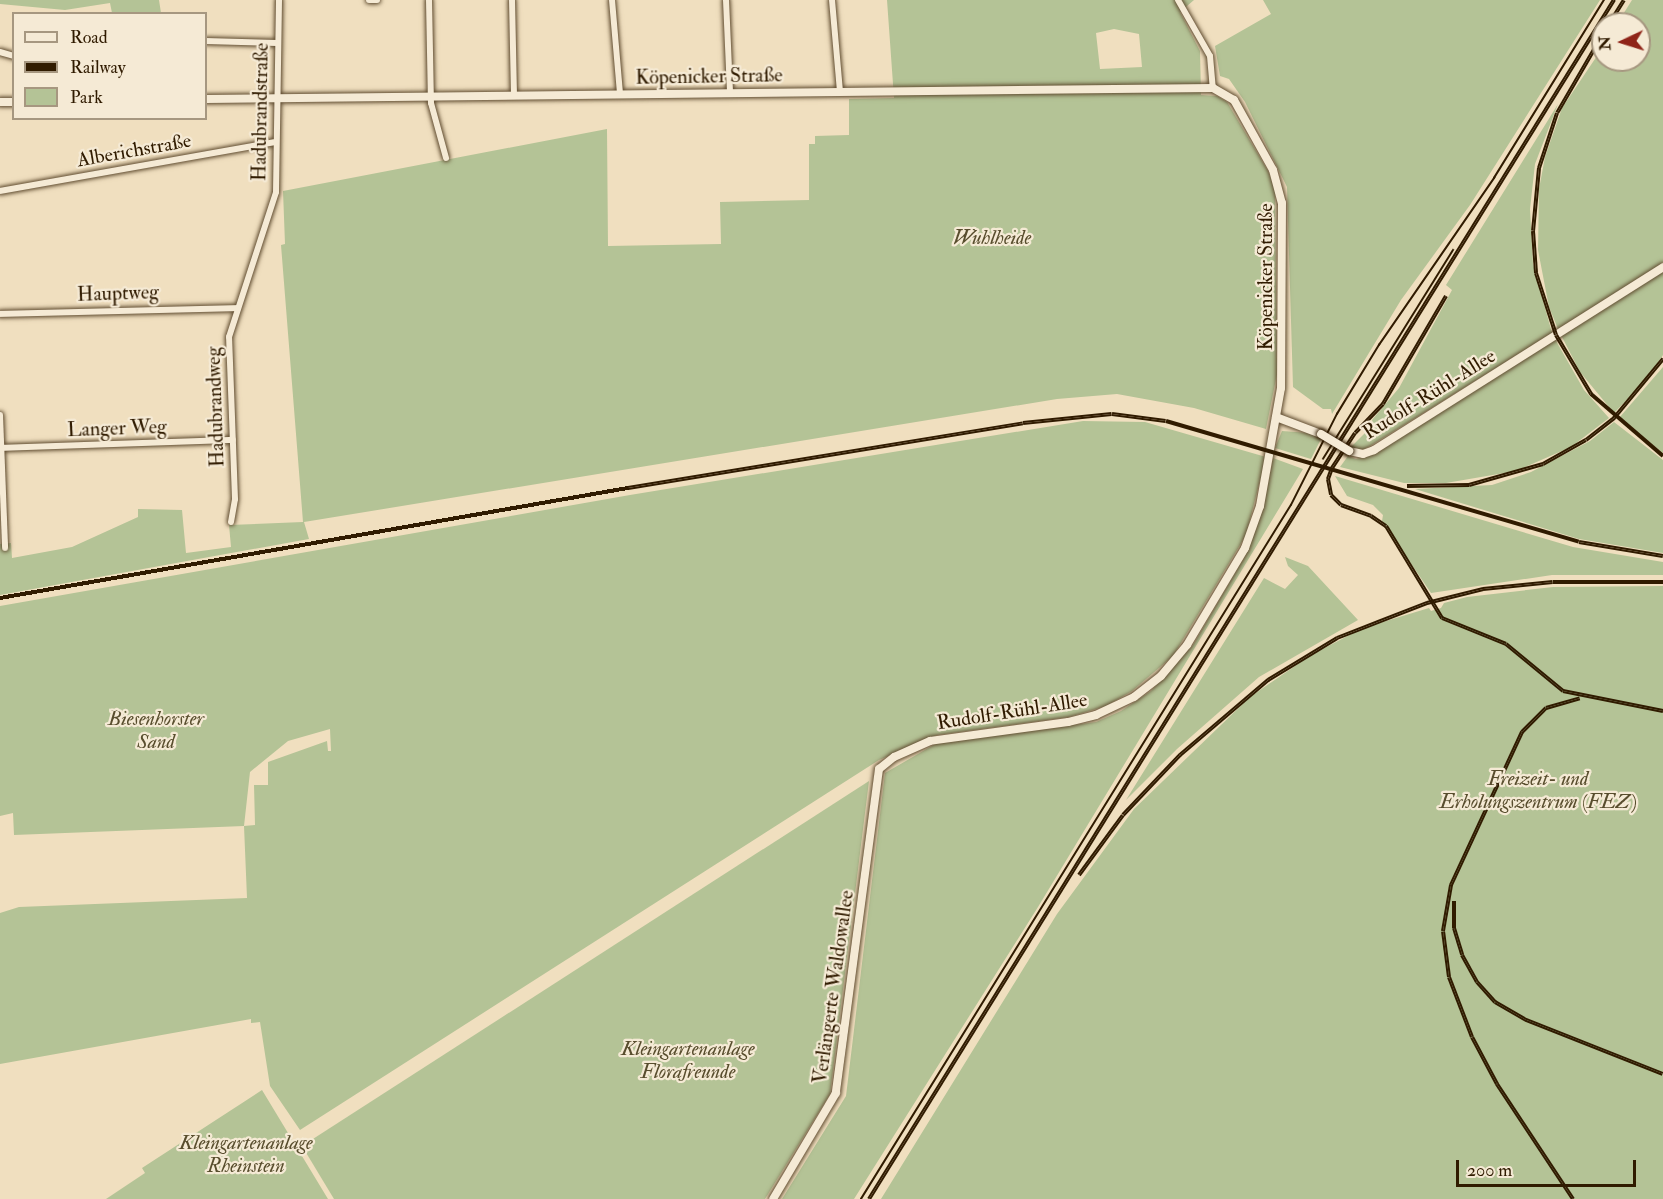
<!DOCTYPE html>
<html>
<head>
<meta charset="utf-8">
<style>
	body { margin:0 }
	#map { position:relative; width:1663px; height:1199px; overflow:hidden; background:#f0dfbf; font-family:"IM FELL Double Pica",serif }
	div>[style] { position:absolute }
	.green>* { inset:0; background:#b4c396 }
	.roads { filter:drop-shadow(0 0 2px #604c30) drop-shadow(0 0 2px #604c30) }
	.street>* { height:6px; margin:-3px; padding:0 3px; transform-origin:3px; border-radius:3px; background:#f5ead5 }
	.secondary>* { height:8px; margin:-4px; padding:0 4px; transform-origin:4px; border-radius:4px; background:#f5ead5 }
	.tram>* { height:1.5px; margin:-0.75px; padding:0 0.75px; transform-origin:0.75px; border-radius:0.75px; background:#301b00 }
	.rail>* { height:4px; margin-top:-2px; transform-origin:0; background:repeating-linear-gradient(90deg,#f5ead5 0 4.5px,#301b00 0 9px); box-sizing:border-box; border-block:2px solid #301b00 }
	.bridges { filter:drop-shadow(0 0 2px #301b00) drop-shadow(0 0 2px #301b00) }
	.secondary-bridge>* { height:8px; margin:-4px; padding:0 4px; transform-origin:4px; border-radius:4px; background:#f5ead5 }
	span { translate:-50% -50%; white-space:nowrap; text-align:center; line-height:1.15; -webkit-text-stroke:4.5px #f5ead5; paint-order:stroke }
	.street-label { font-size:20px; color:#301b00 }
	.park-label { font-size:20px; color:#584d2d; font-style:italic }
	.legend { position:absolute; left:12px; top:12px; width:195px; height:108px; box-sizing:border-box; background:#f5ead5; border:2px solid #a69780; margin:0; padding:8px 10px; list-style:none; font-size:18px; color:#301b00 }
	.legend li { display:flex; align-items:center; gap:12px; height:30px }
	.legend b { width:30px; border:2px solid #a69780 }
	.north { position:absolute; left:1591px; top:12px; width:60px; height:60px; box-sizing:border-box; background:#f5ead5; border:2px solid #a69780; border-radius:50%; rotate:266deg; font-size:16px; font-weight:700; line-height:24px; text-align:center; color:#301b00 }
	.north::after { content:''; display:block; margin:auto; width:21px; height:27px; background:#8f2418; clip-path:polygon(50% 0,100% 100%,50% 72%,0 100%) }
	.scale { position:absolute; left:1456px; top:1160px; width:180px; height:27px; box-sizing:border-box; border:3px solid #301b00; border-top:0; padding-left:8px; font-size:18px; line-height:21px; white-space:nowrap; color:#301b00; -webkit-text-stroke:4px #f5ead5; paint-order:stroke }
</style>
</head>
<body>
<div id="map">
	<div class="green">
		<i style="clip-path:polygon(0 0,159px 0,161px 13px,112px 13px,110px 3px,65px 10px,0 4px)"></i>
		<i style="clip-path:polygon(evenodd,887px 0,1194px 0,1180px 12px,1200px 51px,1201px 95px,1217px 96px,1227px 102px,1268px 171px,1275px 190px,1277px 374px,1266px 429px,1194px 408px,1117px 394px,1057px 399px,304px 522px,309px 539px,0 595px,0 544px,11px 543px,12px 558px,72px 547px,138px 517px,138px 509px,182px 510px,186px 553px,231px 547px,229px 525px,303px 522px,281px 245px,285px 244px,283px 191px,607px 129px,608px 246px,721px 244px,720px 202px,809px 200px,809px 144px,815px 144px,815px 136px,849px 135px,849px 99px,894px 98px,887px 0,1114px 29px,1139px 34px,1142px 67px,1100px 69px,1096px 33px,1114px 29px)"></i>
		<i style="clip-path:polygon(1263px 0,1600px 0,1470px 205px,1401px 300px,1332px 414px,1331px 409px,1323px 409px,1293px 387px,1287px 187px,1245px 102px,1229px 79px,1220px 76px,1215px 46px,1271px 14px)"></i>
		<i style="clip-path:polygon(1632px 0,1663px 0,1663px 263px,1558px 329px,1549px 307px,1538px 250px,1539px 189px,1545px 157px,1562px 108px,1603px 47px,1603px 60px,1639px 60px,1639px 24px,1617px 24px)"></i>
		<i style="clip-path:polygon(1558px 104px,1535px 164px,1530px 209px,1533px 264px,1552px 333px,1370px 446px,1362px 450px,1351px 447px,1373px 425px,1372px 420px,1399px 388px,1452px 290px,1446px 285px)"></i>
		<i style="clip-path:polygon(1663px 270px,1663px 355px,1647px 379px,1614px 413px,1580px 372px,1561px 335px)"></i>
		<i style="clip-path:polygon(1555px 339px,1584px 390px,1609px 418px,1571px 447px,1516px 471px,1446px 483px,1404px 483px,1340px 467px,1348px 456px,1356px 459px,1372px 455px)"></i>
		<i style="clip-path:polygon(1663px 367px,1663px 453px,1619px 418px)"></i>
		<i style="clip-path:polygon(evenodd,1083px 421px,1145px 422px,1266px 457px,1246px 535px,1173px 656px,1132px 691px,1106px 706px,1069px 717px,937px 735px,879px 760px,300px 1130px,270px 1086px,260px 1022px,251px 1023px,251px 1019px,0 1064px,0 913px,19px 907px,247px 898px,244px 826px,14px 835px,13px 813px,0 816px,0 606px,630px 495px,1083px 421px,330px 729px,331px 751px,328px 751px,327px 741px,268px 762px,268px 785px,254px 785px,255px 825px,244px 826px,250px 772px,288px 741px,330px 729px)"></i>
		<i style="clip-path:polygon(1614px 422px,1663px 460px,1663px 553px,1579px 539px,1415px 489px,1492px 485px,1531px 472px,1590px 441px)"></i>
		<i style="clip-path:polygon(1282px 431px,1310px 433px,1321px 439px,1311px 459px,1275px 448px)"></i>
		<i style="clip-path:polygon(1273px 458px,1303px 469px,1038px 907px,854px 1199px,782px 1199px,846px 1096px,885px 773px,937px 743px,1096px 722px,1121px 711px,1151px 691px,1193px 645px,1245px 556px,1264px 505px)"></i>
		<i style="clip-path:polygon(1335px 476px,1573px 547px,1663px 562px,1663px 575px,1552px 575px,1431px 593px,1382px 521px,1383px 515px,1373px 505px,1347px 496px)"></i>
		<i style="clip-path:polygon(1285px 557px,1308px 566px,1358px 620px,1259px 677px,1177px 749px,1126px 800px,1264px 578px,1285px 589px,1298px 575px,1288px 566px)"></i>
		<i style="clip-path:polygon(1663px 586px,1663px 1199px,881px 1199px,1057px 914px,1134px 809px,1250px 697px,1311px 655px,1363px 628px,1429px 608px,1431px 611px,1441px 608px,1444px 603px,1467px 597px,1553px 587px)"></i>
		<i style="clip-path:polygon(869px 781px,830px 1094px,765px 1199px,334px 1199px,302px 1146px)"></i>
		<i style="clip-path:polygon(262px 1090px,328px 1199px,106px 1199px,145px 1173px,142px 1168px)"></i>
	</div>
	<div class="roads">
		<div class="street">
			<i style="left:369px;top:0;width:8px"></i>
			<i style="left:429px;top:0;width:103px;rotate:88.9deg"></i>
			<i style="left:431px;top:103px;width:57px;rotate:74.7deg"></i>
			<i style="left:512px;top:0;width:95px;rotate:88.8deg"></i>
			<i style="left:612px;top:0;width:94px;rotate:85.1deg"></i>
			<i style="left:726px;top:0;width:93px;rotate:87.5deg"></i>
			<i style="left:832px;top:0;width:91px;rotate:85deg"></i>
			<i style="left:1178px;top:0;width:64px;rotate:60.3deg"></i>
			<i style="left:1210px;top:56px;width:32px;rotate:85deg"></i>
			<i style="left:206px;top:41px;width:71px;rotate:1.6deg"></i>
			<i style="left:0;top:52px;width:15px;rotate:16deg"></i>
			<i style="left:0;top:191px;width:278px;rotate:-10.1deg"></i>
			<i style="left:0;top:314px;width:238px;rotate:-1.4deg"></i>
			<i style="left:0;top:415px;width:133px;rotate:87.8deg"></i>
			<i style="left:1px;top:448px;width:232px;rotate:-2deg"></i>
			<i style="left:231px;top:522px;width:23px;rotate:-80deg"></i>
			<i style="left:235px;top:499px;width:162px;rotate:-92.1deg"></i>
			<i style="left:229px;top:337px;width:152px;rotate:-72deg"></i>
			<i style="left:276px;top:192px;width:192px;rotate:-89.1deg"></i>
		</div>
		<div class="secondary">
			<i style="left:206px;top:99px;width:1007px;rotate:-0.63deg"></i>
			<i style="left:1213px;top:88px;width:24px;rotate:30deg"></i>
			<i style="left:1234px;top:100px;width:80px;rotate:60.9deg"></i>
			<i style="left:1273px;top:170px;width:34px;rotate:75deg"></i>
			<i style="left:1282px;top:203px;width:185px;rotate:90.3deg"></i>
			<i style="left:1281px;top:388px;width:120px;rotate:100.1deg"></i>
			<i style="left:1260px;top:506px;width:45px;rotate:109.7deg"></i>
			<i style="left:1245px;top:548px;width:113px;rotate:120.9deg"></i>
			<i style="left:1187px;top:645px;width:40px;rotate:130deg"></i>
			<i style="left:1161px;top:676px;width:34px;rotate:142deg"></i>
			<i style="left:1134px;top:697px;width:42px;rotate:154.7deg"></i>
			<i style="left:1096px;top:715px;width:29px;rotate:166deg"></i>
			<i style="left:1068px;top:722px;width:139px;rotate:172.2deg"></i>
			<i style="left:930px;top:741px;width:39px;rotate:156deg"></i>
			<i style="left:894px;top:757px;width:19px;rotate:141deg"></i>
			<i style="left:879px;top:769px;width:327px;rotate:97.6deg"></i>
			<i style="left:836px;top:1093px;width:123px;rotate:120.7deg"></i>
			<i style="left:0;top:102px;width:14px"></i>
			<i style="left:1276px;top:417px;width:48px;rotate:20.7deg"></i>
			<i style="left:1349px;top:451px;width:14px;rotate:12deg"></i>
			<i style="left:1363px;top:454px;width:12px;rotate:-20deg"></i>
			<i style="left:1374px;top:450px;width:342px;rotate:-32.3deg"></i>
		</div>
	</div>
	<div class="tram">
		<i style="left:1323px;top:459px;width:246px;rotate:-58.1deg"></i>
		<i style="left:861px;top:1199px;width:816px;rotate:-58.22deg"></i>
		<i style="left:1291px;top:505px;width:102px;rotate:-63.2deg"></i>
		<i style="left:1337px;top:414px;width:81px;rotate:-58.7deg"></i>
		<i style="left:1379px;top:345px;width:203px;rotate:-55.4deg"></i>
		<i style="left:1494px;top:178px;width:209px;rotate:-58.3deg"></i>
	</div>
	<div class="rail">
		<i style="left:1609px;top:24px;width:28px;rotate:-58deg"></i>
		<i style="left:1603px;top:34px;width:91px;rotate:120.2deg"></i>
		<i style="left:1557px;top:113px;width:58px;rotate:108.1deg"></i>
		<i style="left:1539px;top:168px;width:63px;rotate:95.4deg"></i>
		<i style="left:1533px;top:231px;width:42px;rotate:85.9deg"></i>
		<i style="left:1536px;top:273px;width:65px;rotate:72.1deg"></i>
		<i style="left:1556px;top:335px;width:69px;rotate:59.3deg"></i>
		<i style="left:1591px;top:394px;width:95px;rotate:40.7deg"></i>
		<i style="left:1446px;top:296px;width:125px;rotate:120.3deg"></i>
		<i style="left:1383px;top:404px;width:40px;rotate:134deg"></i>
		<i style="left:1355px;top:433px;width:42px;rotate:123.3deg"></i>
		<i style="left:1332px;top:468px;width:12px;rotate:110deg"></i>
		<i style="left:1328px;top:479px;width:16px;rotate:79deg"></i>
		<i style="left:1331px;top:495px;width:14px;rotate:45deg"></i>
		<i style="left:1341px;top:505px;width:32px;rotate:20deg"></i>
		<i style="left:1371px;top:516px;width:18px;rotate:34deg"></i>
		<i style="left:1386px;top:526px;width:108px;rotate:58.7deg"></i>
		<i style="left:1442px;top:618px;width:69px;rotate:22.1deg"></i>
		<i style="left:1506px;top:644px;width:74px;rotate:39.5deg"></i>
		<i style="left:1563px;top:691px;width:102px;rotate:11.3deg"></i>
		<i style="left:1407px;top:486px;width:62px;rotate:-0.9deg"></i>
		<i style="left:1469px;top:485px;width:77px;rotate:-15.8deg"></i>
		<i style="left:1543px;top:464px;width:49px;rotate:-29.2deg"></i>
		<i style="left:1586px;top:440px;width:36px;rotate:-38deg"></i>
		<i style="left:1614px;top:418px;width:77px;rotate:-50.3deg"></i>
		<i style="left:0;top:598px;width:638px;rotate:-9.94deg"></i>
		<i style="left:628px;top:488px;width:400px;rotate:-9.3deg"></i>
		<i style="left:1023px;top:423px;width:89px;rotate:-5.8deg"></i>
		<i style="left:1112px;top:414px;width:54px;rotate:7.4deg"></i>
		<i style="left:1166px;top:421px;width:430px;rotate:16.3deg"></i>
		<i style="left:1579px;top:542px;width:85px;rotate:9.5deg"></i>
		<i style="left:1079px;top:875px;width:74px;rotate:-53.7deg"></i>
		<i style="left:1123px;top:815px;width:83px;rotate:-46.5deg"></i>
		<i style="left:1180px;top:755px;width:116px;rotate:-40.4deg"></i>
		<i style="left:1268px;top:680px;width:81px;rotate:-31.3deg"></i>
		<i style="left:1337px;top:638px;width:97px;rotate:-21.3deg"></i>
		<i style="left:1427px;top:603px;width:58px;rotate:-14deg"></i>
		<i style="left:1483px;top:589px;width:70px;rotate:-5.7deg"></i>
		<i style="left:1553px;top:582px;width:110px"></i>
		<i style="left:1454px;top:901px;width:27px;rotate:90deg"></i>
		<i style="left:1454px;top:928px;width:28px;rotate:73deg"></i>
		<i style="left:1462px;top:955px;width:31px;rotate:61deg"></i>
		<i style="left:1477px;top:982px;width:27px;rotate:48deg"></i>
		<i style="left:1495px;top:1002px;width:34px;rotate:30deg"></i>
		<i style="left:1524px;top:1019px;width:149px;rotate:21.6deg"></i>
		<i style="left:869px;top:1199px;width:1412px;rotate:-58.15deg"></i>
		<i style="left:1573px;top:1199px;width:138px;rotate:-123.5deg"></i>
		<i style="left:1497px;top:1084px;width:53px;rotate:-118deg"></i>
		<i style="left:1472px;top:1037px;width:64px;rotate:-111deg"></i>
		<i style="left:1449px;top:977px;width:46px;rotate:-97.4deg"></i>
		<i style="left:1443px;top:931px;width:47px;rotate:-80.1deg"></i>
		<i style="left:1451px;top:885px;width:169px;rotate:-65.1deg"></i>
		<i style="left:1522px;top:732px;width:34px;rotate:-45deg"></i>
		<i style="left:1546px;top:708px;width:35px;rotate:-16deg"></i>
	</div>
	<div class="bridges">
		<div class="secondary-bridge">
			<i style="left:1321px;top:434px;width:33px;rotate:31deg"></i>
		</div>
	</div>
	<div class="street-label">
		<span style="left:709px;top:76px;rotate:-1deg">Köpenicker Straße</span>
		<span style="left:260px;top:112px;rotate:-89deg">Hadubrandstraße</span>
		<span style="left:134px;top:150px;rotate:-10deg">Alberichstraße</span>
		<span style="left:1265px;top:277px;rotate:-90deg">Köpenicker Straße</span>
		<span style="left:118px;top:293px;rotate:-2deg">Hauptweg</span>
		<span style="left:1429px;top:394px;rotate:-32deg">Rudolf-Rühl-Allee</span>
		<span style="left:215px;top:407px;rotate:-92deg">Hadubrandweg</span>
		<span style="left:117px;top:428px;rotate:-2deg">Langer Weg</span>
		<span style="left:1012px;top:711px;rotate:-9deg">Rudolf-Rühl-Allee</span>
		<span style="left:833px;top:987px;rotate:-82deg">Verlängerte Waldowallee</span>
	</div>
	<div class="park-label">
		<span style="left:992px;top:237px">Wuhlheide</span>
		<span style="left:156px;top:730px">Biesenhorster<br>Sand</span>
		<span style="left:1538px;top:790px">Freizeit- und<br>Erholungszentrum (FEZ)</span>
		<span style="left:688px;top:1060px">Kleingartenanlage<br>Florafreunde</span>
		<span style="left:246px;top:1154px">Kleingartenanlage<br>Rheinstein</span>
	</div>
	<ul class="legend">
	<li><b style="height:8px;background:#f5ead5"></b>Road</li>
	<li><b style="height:8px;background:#301b00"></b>Railway</li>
	<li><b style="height:16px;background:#b4c396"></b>Park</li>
	</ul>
	<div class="north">N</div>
	<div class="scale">200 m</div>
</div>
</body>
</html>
